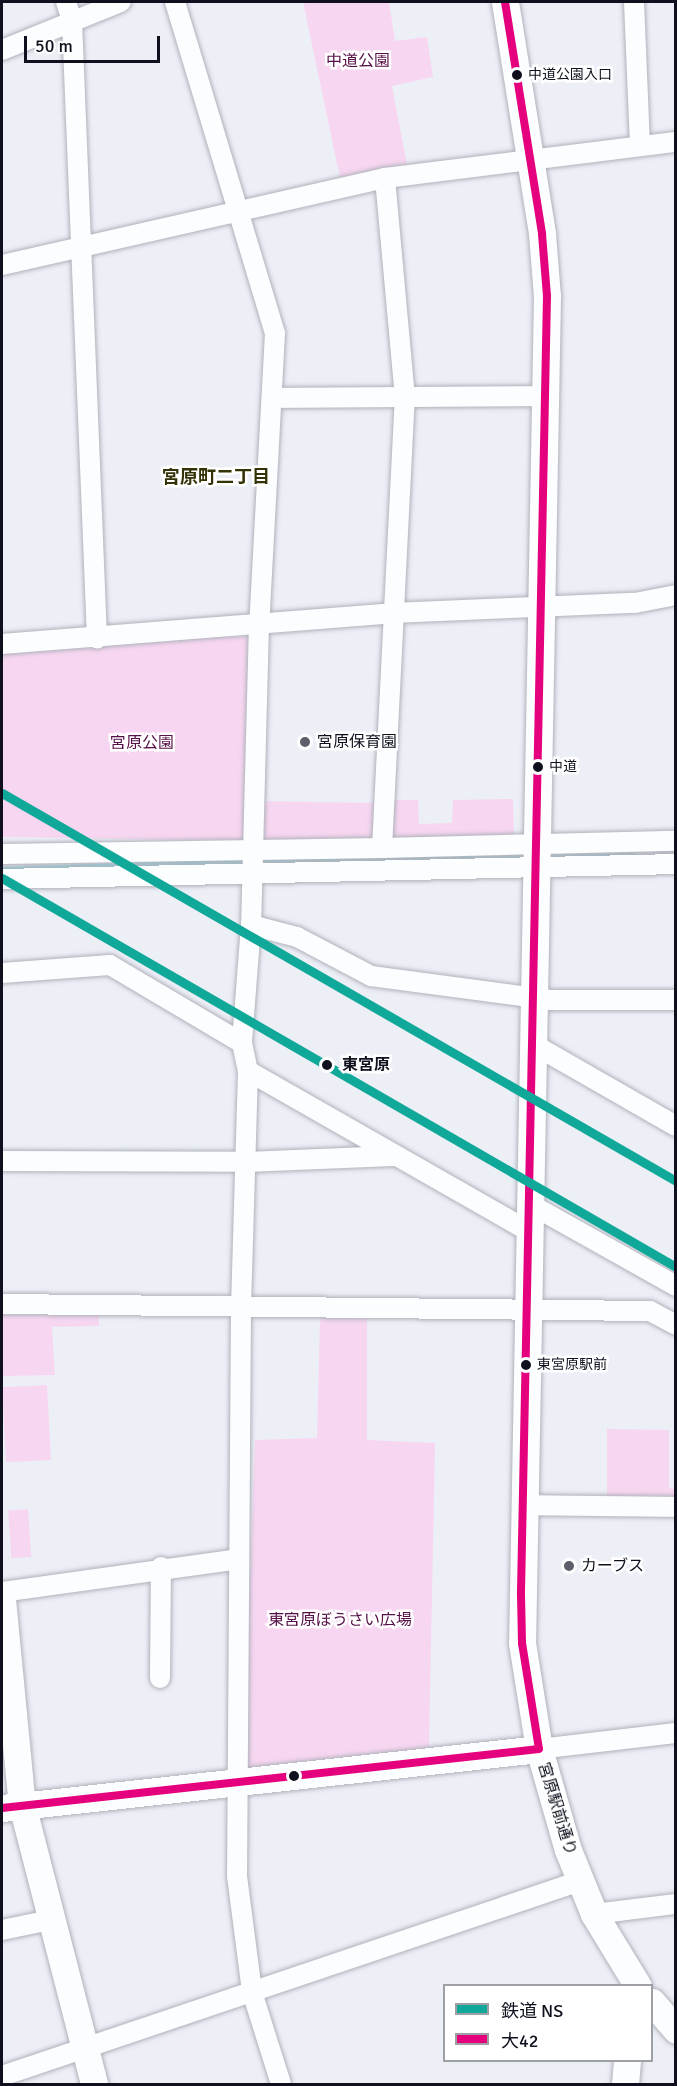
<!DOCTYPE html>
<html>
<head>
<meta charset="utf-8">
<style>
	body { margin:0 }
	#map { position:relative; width:677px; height:2086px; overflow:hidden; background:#edeff7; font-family:Signika,"Noto Sans JP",sans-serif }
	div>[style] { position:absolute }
	.green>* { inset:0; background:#f7d6f1; transform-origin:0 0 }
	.stream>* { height:5px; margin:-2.5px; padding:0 2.5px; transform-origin:2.5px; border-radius:2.5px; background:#7bdeec }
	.roads { filter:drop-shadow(0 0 2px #afb2bb) drop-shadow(0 0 2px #afb2bb) }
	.street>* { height:20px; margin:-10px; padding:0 10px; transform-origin:10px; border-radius:10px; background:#fcfdfe }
	.secondary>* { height:27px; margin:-13.5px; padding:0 13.5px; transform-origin:13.5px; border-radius:13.5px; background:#fcfdfe }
	.bus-1>* { height:8px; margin:-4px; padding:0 4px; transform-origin:4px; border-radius:4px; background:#e5007d }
	.rail-1>* { height:9px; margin:-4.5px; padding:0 4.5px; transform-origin:4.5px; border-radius:4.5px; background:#10a899 }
	.dots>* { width:16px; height:16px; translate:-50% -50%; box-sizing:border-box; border:3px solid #fff; border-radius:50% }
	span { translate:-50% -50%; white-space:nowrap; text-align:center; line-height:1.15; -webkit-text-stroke:5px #fff; paint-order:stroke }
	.bus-label { font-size:14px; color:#0e111d }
	.left { translate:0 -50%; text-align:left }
	.park-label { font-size:16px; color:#561048 }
	.poi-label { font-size:16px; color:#0e111d }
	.stop-label { font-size:16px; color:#0e111d; font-weight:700 }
	.street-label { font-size:16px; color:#0e111d }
	.neighbourhood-label { font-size:18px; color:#343308; font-weight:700 }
	.frame { position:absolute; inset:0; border:3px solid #0e111d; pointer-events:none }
	.legend { position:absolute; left:443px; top:1984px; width:210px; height:78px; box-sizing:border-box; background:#fff; border:2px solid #9fa0a5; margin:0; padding:8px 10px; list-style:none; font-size:18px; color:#0e111d }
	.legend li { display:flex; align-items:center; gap:12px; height:30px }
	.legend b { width:30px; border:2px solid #9fa0a5 }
	.scale { position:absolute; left:24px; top:36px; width:136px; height:27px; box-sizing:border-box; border:3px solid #0e111d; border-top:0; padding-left:8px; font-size:18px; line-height:21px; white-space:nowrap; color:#0e111d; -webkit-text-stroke:4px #fff; paint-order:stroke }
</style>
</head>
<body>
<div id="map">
	<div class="green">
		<i style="clip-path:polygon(303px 2px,389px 2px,395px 41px,427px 37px,433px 77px,392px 86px,407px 165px,340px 178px)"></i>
		<i style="left:248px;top:637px;width:204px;height:247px;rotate:91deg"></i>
		<i style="clip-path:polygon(513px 799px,514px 840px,393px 842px,385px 800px,418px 800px,419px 824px,452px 823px,453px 800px)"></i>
		<i style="clip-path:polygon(261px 801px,376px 803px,375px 835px,368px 842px,265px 845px,260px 839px)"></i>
		<i style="clip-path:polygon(2px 1315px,99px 1315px,99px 1326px,52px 1327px,55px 1375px,2px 1376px)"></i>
		<i style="clip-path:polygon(320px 1318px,367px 1319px,367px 1440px,435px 1443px,429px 1748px,243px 1771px,255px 1440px,317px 1438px)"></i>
		<i style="left:47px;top:1385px;width:75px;height:45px;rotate:87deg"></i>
		<i style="clip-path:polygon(607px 1429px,669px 1430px,669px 1488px,675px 1489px,675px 1499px,607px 1498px)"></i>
		<i style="left:28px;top:1509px;width:48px;height:20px;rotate:86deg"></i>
	</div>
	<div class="stream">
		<i style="left:543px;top:857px;width:90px;rotate:-1.3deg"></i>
		<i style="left:258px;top:861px;width:270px;rotate:-0.8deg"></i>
		<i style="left:2px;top:869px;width:247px;rotate:-1.9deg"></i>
	</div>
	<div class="roads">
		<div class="street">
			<i style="left:66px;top:2px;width:20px;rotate:72deg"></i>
			<i style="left:72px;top:21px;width:618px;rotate:87.68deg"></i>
			<i style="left:175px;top:2px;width:346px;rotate:73.2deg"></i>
			<i style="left:275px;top:333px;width:291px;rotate:93.1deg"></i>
			<i style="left:259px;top:624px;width:301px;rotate:91.5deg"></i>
			<i style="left:251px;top:925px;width:118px;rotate:94.4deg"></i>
			<i style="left:242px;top:1043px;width:29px;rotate:78deg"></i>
			<i style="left:248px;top:1071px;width:237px;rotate:91.7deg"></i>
			<i style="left:241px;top:1308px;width:568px;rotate:90.4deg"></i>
			<i style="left:237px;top:1876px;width:117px;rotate:82.6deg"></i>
			<i style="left:252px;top:1992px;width:96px;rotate:72.5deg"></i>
			<i style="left:634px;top:2px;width:143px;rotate:87.6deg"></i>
			<i style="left:2px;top:50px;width:128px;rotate:-22deg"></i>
			<i style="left:2px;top:265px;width:393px;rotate:-12.8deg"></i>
			<i style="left:385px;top:178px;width:293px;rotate:-7.1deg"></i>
			<i style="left:273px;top:398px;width:271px;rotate:-0.4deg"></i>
			<i style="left:2px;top:644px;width:391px;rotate:-4.5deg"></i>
			<i style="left:392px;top:613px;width:243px;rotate:-2.4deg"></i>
			<i style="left:635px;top:603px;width:42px;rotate:-11deg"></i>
			<i style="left:382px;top:848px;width:294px;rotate:-1.4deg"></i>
			<i style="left:2px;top:854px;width:380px;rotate:-0.9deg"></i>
			<i style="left:382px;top:848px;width:451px;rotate:-87.1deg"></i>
			<i style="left:405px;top:398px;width:221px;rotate:-95.2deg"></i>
			<i style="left:2px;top:879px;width:674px;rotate:-1.27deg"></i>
			<i style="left:251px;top:925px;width:48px;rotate:14.6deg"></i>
			<i style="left:297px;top:937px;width:84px;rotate:27.8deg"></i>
			<i style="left:371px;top:976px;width:181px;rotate:7.6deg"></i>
			<i style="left:550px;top:1000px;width:126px"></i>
			<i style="left:2px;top:973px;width:108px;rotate:-4.2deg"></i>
			<i style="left:110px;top:965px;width:153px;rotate:30.6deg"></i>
			<i style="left:531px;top:1043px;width:167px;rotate:29.8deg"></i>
			<i style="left:248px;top:1071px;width:321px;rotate:29.7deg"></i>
			<i style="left:2px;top:1161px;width:244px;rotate:0.2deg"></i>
			<i style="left:246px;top:1162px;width:147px;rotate:-2.3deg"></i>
			<i style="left:528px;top:1203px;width:170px;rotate:29.3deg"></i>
			<i style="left:2px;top:1304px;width:648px;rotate:0.62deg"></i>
			<i style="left:650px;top:1311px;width:30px;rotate:28deg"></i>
			<i style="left:522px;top:1505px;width:154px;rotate:0.7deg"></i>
			<i style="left:2px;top:1592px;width:239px;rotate:-7.9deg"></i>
			<i style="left:160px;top:1678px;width:111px;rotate:-89.5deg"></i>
			<i style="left:539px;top:1749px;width:138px;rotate:-6.7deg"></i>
			<i style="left:594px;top:1914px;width:83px;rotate:-7deg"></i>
			<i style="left:2px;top:1930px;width:49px;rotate:-11.8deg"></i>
			<i style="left:2px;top:2076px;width:610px;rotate:-18.64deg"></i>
		</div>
		<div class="secondary">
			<i style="left:505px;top:2px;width:235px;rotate:80.9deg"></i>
			<i style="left:542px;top:234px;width:62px;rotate:85.4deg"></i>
			<i style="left:547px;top:296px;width:1347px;rotate:91.06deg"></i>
			<i style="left:522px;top:1643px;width:107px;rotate:80.9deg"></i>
			<i style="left:539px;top:1749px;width:105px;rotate:74deg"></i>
			<i style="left:568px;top:1850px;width:69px;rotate:67.9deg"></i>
			<i style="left:594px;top:1914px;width:84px;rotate:58.6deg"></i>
			<i style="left:2px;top:1599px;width:207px;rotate:84.5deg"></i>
			<i style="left:22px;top:1805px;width:288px;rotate:75.5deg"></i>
			<i style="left:2px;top:1808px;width:540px;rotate:-6.27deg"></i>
			<i style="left:652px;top:2002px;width:37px;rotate:49deg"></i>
			<i style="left:625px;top:2084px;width:24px;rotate:-85deg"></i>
		</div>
	</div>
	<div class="bus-1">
		<i style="left:505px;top:2px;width:235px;rotate:80.9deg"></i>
		<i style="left:542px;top:234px;width:62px;rotate:85.4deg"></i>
		<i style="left:547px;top:296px;width:1299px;rotate:91.15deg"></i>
		<i style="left:521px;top:1595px;width:48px;rotate:88.8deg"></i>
		<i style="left:522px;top:1643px;width:107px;rotate:80.9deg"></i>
		<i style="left:2px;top:1808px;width:540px;rotate:-6.27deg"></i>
	</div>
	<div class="rail-1">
		<i style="left:2px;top:793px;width:778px;rotate:29.93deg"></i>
		<i style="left:2px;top:878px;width:778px;rotate:29.99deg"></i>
	</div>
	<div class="dots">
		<i style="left:517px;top:75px;background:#0e111d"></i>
		<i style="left:305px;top:742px;background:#5c5f69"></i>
		<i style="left:538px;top:767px;background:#0e111d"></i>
		<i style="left:327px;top:1065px;background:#0e111d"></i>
		<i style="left:526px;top:1365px;background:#0e111d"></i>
		<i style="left:569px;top:1566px;background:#5c5f69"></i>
		<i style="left:294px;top:1776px;background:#0e111d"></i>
	</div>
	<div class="bus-label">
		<span class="left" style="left:528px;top:75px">中道公園入口</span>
		<span class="left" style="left:549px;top:767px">中道</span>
		<span class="left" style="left:537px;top:1365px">東宮原駅前</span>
	</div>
	<div class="park-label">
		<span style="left:358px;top:61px">中道公園</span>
		<span style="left:142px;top:743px">宮原公園</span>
		<span style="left:340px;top:1620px">東宮原ぼうさい広場</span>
	</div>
	<div class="poi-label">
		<span class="left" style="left:317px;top:742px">宮原保育園</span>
		<span class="left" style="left:581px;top:1566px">カーブス</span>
	</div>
	<div class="stop-label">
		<span class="left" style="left:342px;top:1065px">東宮原</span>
	</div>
	<div class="street-label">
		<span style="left:557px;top:1809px;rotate:73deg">宮原駅前通り</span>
	</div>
	<div class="neighbourhood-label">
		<span style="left:216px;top:477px">宮原町二丁目</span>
	</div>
	<div class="frame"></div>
	<ul class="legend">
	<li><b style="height:8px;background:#10a899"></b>鉄道 NS</li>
	<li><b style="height:8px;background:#e5007d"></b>大42</li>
	</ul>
	<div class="scale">50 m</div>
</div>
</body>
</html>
